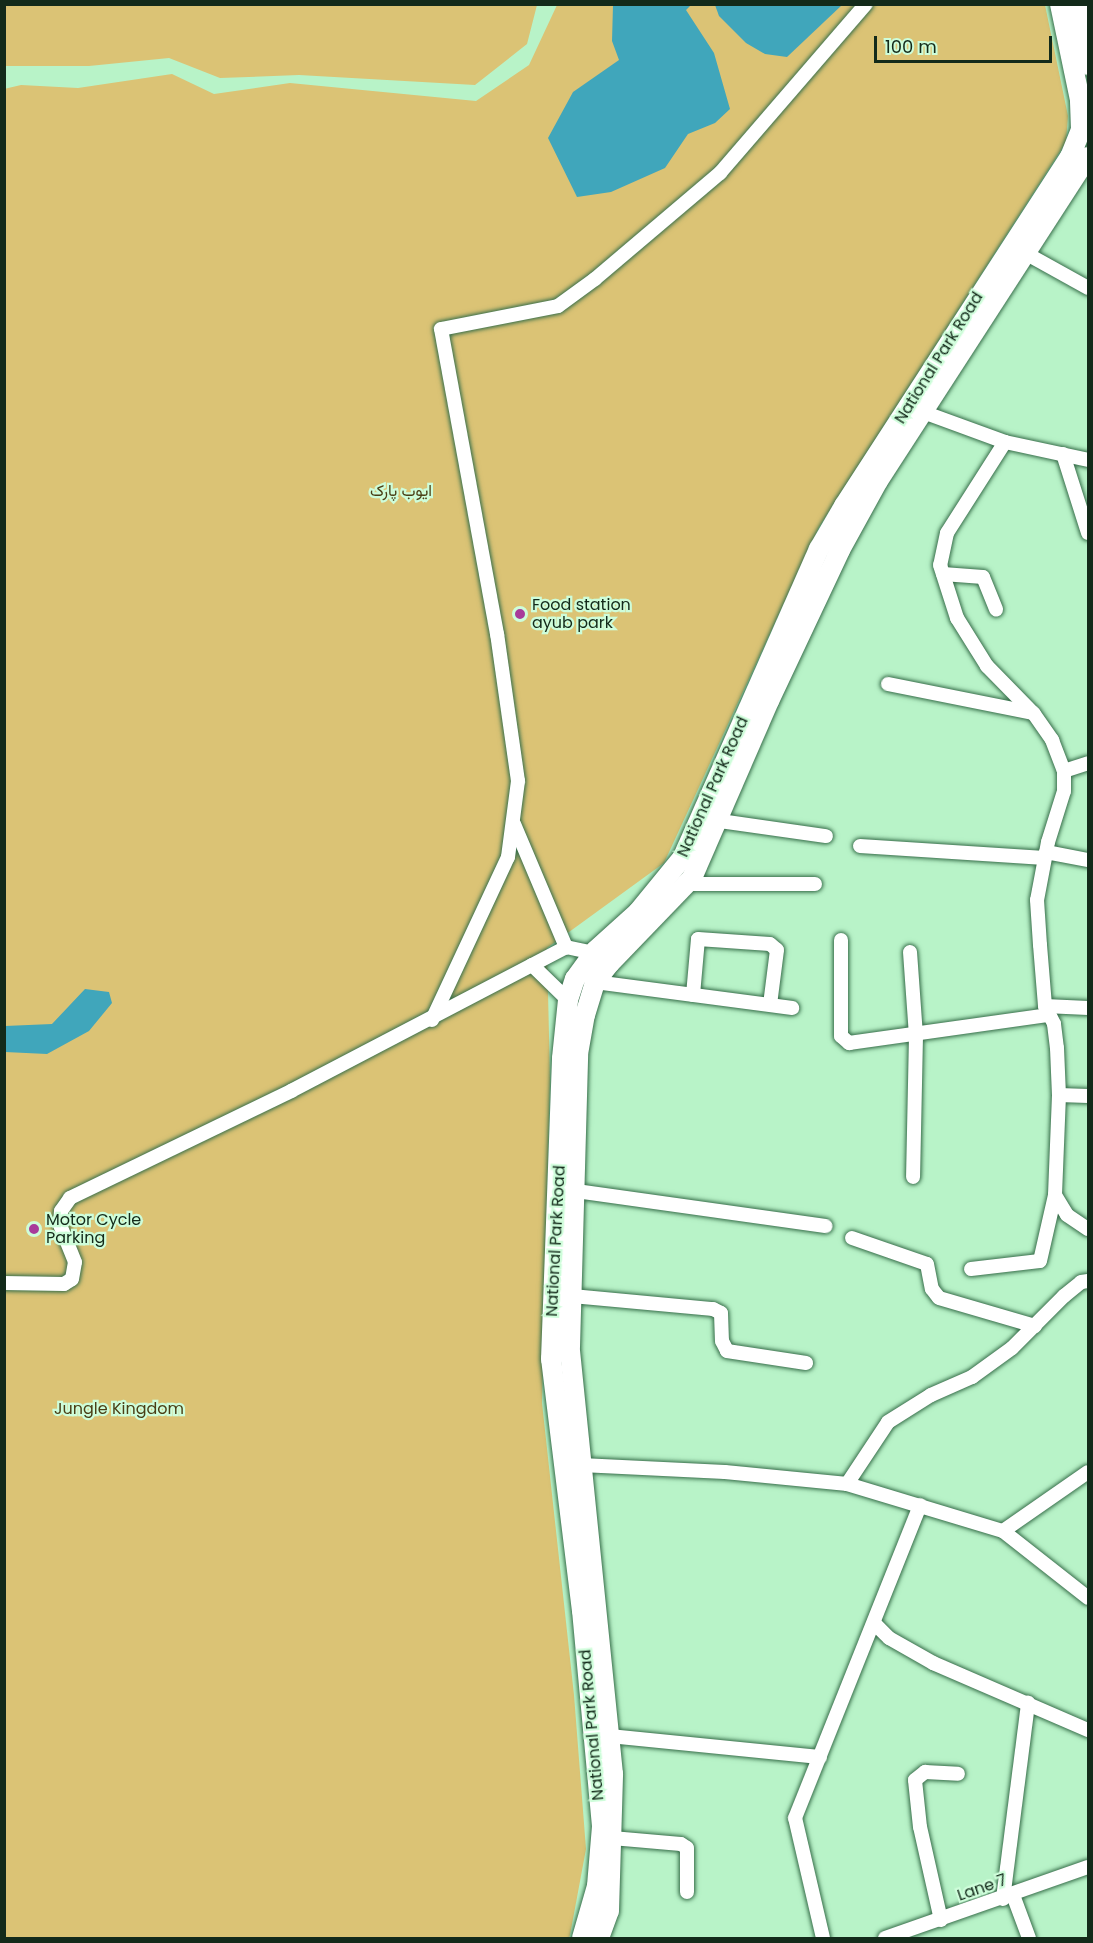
<!DOCTYPE html>
<html>
<head>
<meta charset="utf-8">
<style>
	body { margin:0 }
	#map { position:relative; width:1093px; height:1943px; overflow:hidden; background:#b8f3c8; font-family:Poppins,Vazirmatn,sans-serif }
	div>[style] { position:absolute }
	.green>* { inset:0; background:#dbc375 }
	.water>* { inset:0; background:#40a6bb }
	.roads { filter:drop-shadow(0 0 2px #376e4a) drop-shadow(0 0 2px #376e4a) }
	.minor>* { height:14px; margin:-7px; padding:0 7px; transform-origin:7px; border-radius:7px; background:#fff }
	.secondary>* { height:20px; margin:-10px; padding:0 10px; transform-origin:10px; border-radius:10px; background:#fff }
	.dots>* { width:16px; height:16px; translate:-50% -50%; box-sizing:border-box; border:3px solid #cefdda; border-radius:50% }
	span { translate:-50% -50%; white-space:nowrap; text-align:center; line-height:1.15; -webkit-text-stroke:4.5px #cefdda; paint-order:stroke }
	.street-label { font-size:16px; color:#132a1a }
	.park-label { font-size:16px; color:#4a3e15 }
	.poi-label { font-size:16px; color:#132a1a }
	.left { translate:0 -50%; text-align:left }
	.frame { position:absolute; inset:0; border:6px solid #132a1a; pointer-events:none }
	.scale { position:absolute; left:874px; top:36px; width:178px; height:27px; box-sizing:border-box; border:3px solid #132a1a; border-top:0; padding-left:8px; font-size:18px; line-height:21px; white-space:nowrap; color:#132a1a; -webkit-text-stroke:4px #cefdda; paint-order:stroke }
</style>
</head>
<body>
<div id="map">
	<div class="green">
		<i style="clip-path:polygon(5px 4px,537px 4px,537px 5px,527px 44px,475px 85px,299px 75px,220px 78px,169px 58px,89px 66px,5px 66px)"></i>
		<i style="clip-path:polygon(557px 5px,1045px 5px,1068px 116px,1066px 142px,819px 527px,664px 863px,547px 948px,550px 1079px,542px 1403px,574px 1695px,586px 1849px,570px 1935px,569px 1938px,5px 1938px,4px 89px,21px 85px,78px 88px,172px 74px,214px 94px,290px 83px,476px 101px,529px 65px)"></i>
	</div>
	<div class="water">
		<i style="clip-path:polygon(613px 5px,691px 5px,686px 10px,714px 53px,730px 109px,715px 123px,688px 134px,665px 168px,611px 192px,577px 197px,548px 138px,573px 92px,619px 60px,612px 41px)"></i>
		<i style="clip-path:polygon(715px 5px,715px 4px,842px 5px,787px 57px,765px 54px,746px 43px,719px 16px)"></i>
		<i style="clip-path:polygon(85px 989px,109px 992px,112px 1003px,89px 1031px,47px 1054px,5px 1052px,5px 1026px,52px 1024px)"></i>
	</div>
	<div class="roads">
		<div class="minor">
			<i style="left:1027px;top:254px;width:70px;rotate:29.1deg"></i>
			<i style="left:923px;top:412px;width:87px;rotate:20.1deg"></i>
			<i style="left:1005px;top:442px;width:108px;rotate:122.5deg"></i>
			<i style="left:947px;top:533px;width:33px;rotate:102deg"></i>
			<i style="left:940px;top:565px;width:56px;rotate:72.2deg"></i>
			<i style="left:957px;top:618px;width:57px;rotate:58deg"></i>
			<i style="left:987px;top:666px;width:67px;rotate:45.6deg"></i>
			<i style="left:1034px;top:714px;width:32px;rotate:55deg"></i>
			<i style="left:1052px;top:740px;width:33px;rotate:69deg"></i>
			<i style="left:1064px;top:771px;width:20px;rotate:90deg"></i>
			<i style="left:1064px;top:791px;width:53px;rotate:107.4deg"></i>
			<i style="left:1048px;top:842px;width:59px;rotate:100.7deg"></i>
			<i style="left:1037px;top:900px;width:45px;rotate:86.2deg"></i>
			<i style="left:1040px;top:945px;width:61px;rotate:85.3deg"></i>
			<i style="left:1045px;top:1006px;width:20px;rotate:63deg"></i>
			<i style="left:1054px;top:1024px;width:24px;rotate:83deg"></i>
			<i style="left:1057px;top:1048px;width:47px;rotate:87.6deg"></i>
			<i style="left:1059px;top:1095px;width:100px;rotate:92.3deg"></i>
			<i style="left:1055px;top:1195px;width:23px;rotate:59deg"></i>
			<i style="left:1067px;top:1215px;width:25px;rotate:34deg"></i>
			<i style="left:1005px;top:442px;width:85px;rotate:12.2deg"></i>
			<i style="left:1063px;top:454px;width:83px;rotate:72.4deg"></i>
			<i style="left:943px;top:574px;width:40px;rotate:4.3deg"></i>
			<i style="left:983px;top:577px;width:35px;rotate:68deg"></i>
			<i style="left:888px;top:684px;width:148px;rotate:11.3deg"></i>
			<i style="left:1064px;top:771px;width:25px;rotate:-18deg"></i>
			<i style="left:720px;top:821px;width:107px;rotate:8.1deg"></i>
			<i style="left:514px;top:824px;width:134px;rotate:67.1deg"></i>
			<i style="left:860px;top:846px;width:185px;rotate:3.7deg"></i>
			<i style="left:1046px;top:852px;width:43px;rotate:10.8deg"></i>
			<i style="left:688px;top:884px;width:127px"></i>
			<i style="left:841px;top:940px;width:96px;rotate:90deg"></i>
			<i style="left:841px;top:1036px;width:11px;rotate:41deg"></i>
			<i style="left:849px;top:1043px;width:202px;rotate:-8deg"></i>
			<i style="left:910px;top:952px;width:84px;rotate:85.9deg"></i>
			<i style="left:916px;top:1036px;width:141px;rotate:91.2deg"></i>
			<i style="left:532px;top:965px;width:50px;rotate:44.2deg"></i>
			<i style="left:595px;top:982px;width:199px;rotate:7.5deg"></i>
			<i style="left:693px;top:995px;width:56px;rotate:-84.9deg"></i>
			<i style="left:698px;top:939px;width:72px;rotate:4deg"></i>
			<i style="left:770px;top:944px;width:9px;rotate:41deg"></i>
			<i style="left:777px;top:950px;width:55px;rotate:97.3deg"></i>
			<i style="left:1045px;top:1006px;width:43px;rotate:2.7deg"></i>
			<i style="left:432px;top:1020px;width:180px;rotate:-65deg"></i>
			<i style="left:508px;top:857px;width:77px;rotate:-82.5deg"></i>
			<i style="left:518px;top:781px;width:148px;rotate:-98.1deg"></i>
			<i style="left:497px;top:634px;width:310px;rotate:-100.4deg"></i>
			<i style="left:441px;top:329px;width:119px;rotate:-11.1deg"></i>
			<i style="left:558px;top:306px;width:46px;rotate:-36.1deg"></i>
			<i style="left:595px;top:279px;width:164px;rotate:-40.3deg"></i>
			<i style="left:720px;top:173px;width:223px;rotate:-49.2deg"></i>
			<i style="left:1059px;top:1095px;width:29px;rotate:2deg"></i>
			<i style="left:576px;top:1191px;width:252px;rotate:8deg"></i>
			<i style="left:852px;top:1238px;width:79px;rotate:19.1deg"></i>
			<i style="left:927px;top:1264px;width:25px;rotate:79deg"></i>
			<i style="left:932px;top:1289px;width:11px;rotate:52deg"></i>
			<i style="left:939px;top:1298px;width:100px;rotate:16.3deg"></i>
			<i style="left:971px;top:1269px;width:69px;rotate:-6.6deg"></i>
			<i style="left:1040px;top:1261px;width:68px;rotate:-77.2deg"></i>
			<i style="left:4px;top:1283px;width:60px;rotate:1deg"></i>
			<i style="left:64px;top:1284px;width:9px;rotate:-32deg"></i>
			<i style="left:72px;top:1279px;width:17px;rotate:-80deg"></i>
			<i style="left:75px;top:1262px;width:40px;rotate:-112deg"></i>
			<i style="left:60px;top:1225px;width:14px;rotate:-86deg"></i>
			<i style="left:61px;top:1211px;width:16px;rotate:-55deg"></i>
			<i style="left:70px;top:1198px;width:246px;rotate:-25.8deg"></i>
			<i style="left:291px;top:1091px;width:310px;rotate:-27.6deg"></i>
			<i style="left:566px;top:947px;width:34px;rotate:12deg"></i>
			<i style="left:572px;top:1296px;width:142px;rotate:5.3deg"></i>
			<i style="left:713px;top:1309px;width:9px;rotate:27deg"></i>
			<i style="left:721px;top:1313px;width:28px;rotate:88deg"></i>
			<i style="left:722px;top:1341px;width:11px;rotate:63deg"></i>
			<i style="left:727px;top:1351px;width:80px;rotate:8.6deg"></i>
			<i style="left:581px;top:1465px;width:144px;rotate:2.8deg"></i>
			<i style="left:725px;top:1472px;width:123px;rotate:5.6deg"></i>
			<i style="left:847px;top:1484px;width:163px;rotate:16.8deg"></i>
			<i style="left:1003px;top:1531px;width:108px;rotate:38.2deg"></i>
			<i style="left:847px;top:1484px;width:74px;rotate:-56.5deg"></i>
			<i style="left:888px;top:1422px;width:51px;rotate:-32.1deg"></i>
			<i style="left:931px;top:1395px;width:45px;rotate:-23.7deg"></i>
			<i style="left:972px;top:1377px;width:49px;rotate:-35.9deg"></i>
			<i style="left:1012px;top:1348px;width:74px;rotate:-45deg"></i>
			<i style="left:1064px;top:1296px;width:22px;rotate:-39deg"></i>
			<i style="left:1081px;top:1282px;width:7px;rotate:-8deg"></i>
			<i style="left:1003px;top:1531px;width:103px;rotate:-34.8deg"></i>
			<i style="left:875px;top:1624px;width:20px;rotate:45deg"></i>
			<i style="left:889px;top:1638px;width:51px;rotate:29.6deg"></i>
			<i style="left:933px;top:1663px;width:169px;rotate:23.4deg"></i>
			<i style="left:609px;top:1736px;width:212px;rotate:5.7deg"></i>
			<i style="left:612px;top:1838px;width:69px;rotate:5deg"></i>
			<i style="left:681px;top:1844px;width:7px;rotate:34deg"></i>
			<i style="left:687px;top:1848px;width:44px;rotate:90deg"></i>
			<i style="left:1013px;top:1895px;width:46px;rotate:69.6deg"></i>
			<i style="left:1003px;top:1899px;width:198px;rotate:-82.7deg"></i>
			<i style="left:941px;top:1920px;width:95px;rotate:-102.7deg"></i>
			<i style="left:920px;top:1827px;width:47px;rotate:-96.1deg"></i>
			<i style="left:915px;top:1780px;width:13px;rotate:-39deg"></i>
			<i style="left:925px;top:1772px;width:33px;rotate:3deg"></i>
			<i style="left:823px;top:1938px;width:123px;rotate:-103.1deg"></i>
			<i style="left:795px;top:1818px;width:337px;rotate:-68.2deg"></i>
			<i style="left:885px;top:1938px;width:215px;rotate:-19.3deg"></i>
		</div>
		<div class="secondary">
			<i style="left:1077px;top:4px;width:62px;rotate:79.8deg"></i>
			<i style="left:582px;top:1938px;width:54px;rotate:-73.9deg"></i>
			<i style="left:597px;top:1886px;width:60px;rotate:-85.2deg"></i>
			<i style="left:602px;top:1826px;width:216px;rotate:-95.3deg"></i>
			<i style="left:582px;top:1611px;width:254px;rotate:-97deg"></i>
			<i style="left:551px;top:1359px;width:301px;rotate:-87.9deg"></i>
			<i style="left:562px;top:1058px;width:58px;rotate:-84.1deg"></i>
			<i style="left:568px;top:1000px;width:22px;rotate:-72deg"></i>
			<i style="left:575px;top:979px;width:34px;rotate:-54deg"></i>
			<i style="left:595px;top:951px;width:58px;rotate:-42.2deg"></i>
			<i style="left:638px;top:912px;width:71px;rotate:-50.7deg"></i>
			<i style="left:683px;top:857px;width:337px;rotate:-66.2deg"></i>
			<i style="left:819px;top:549px;width:50px;rotate:-59.8deg"></i>
			<i style="left:844px;top:506px;width:416px;rotate:-57.1deg"></i>
			<i style="left:1070px;top:157px;width:29px;rotate:-68deg"></i>
			<i style="left:1081px;top:130px;width:30px;rotate:-92deg"></i>
			<i style="left:1080px;top:100px;width:98px;rotate:-101.8deg"></i>
			<i style="left:599px;top:1938px;width:29px;rotate:-70deg"></i>
			<i style="left:609px;top:1911px;width:137px;rotate:-88.3deg"></i>
			<i style="left:613px;top:1774px;width:429px;rotate:-95.8deg"></i>
			<i style="left:570px;top:1347px;width:293px;rotate:-88.4deg"></i>
			<i style="left:578px;top:1054px;width:40px;rotate:-80deg"></i>
			<i style="left:585px;top:1015px;width:34px;rotate:-73deg"></i>
			<i style="left:595px;top:982px;width:24px;rotate:-52deg"></i>
			<i style="left:610px;top:963px;width:118px;rotate:-46deg"></i>
			<i style="left:692px;top:878px;width:193px;rotate:-66.5deg"></i>
			<i style="left:769px;top:701px;width:167px;rotate:-64.8deg"></i>
			<i style="left:840px;top:550px;width:79px;rotate:-61.2deg"></i>
			<i style="left:878px;top:481px;width:386px;rotate:-57.1deg"></i>
		</div>
	</div>
	<div class="dots">
		<i style="left:520px;top:614px;background:#a83b9a"></i>
		<i style="left:34px;top:1229px;background:#a83b9a"></i>
	</div>
	<div class="street-label">
		<span style="left:939px;top:358px;rotate:-58deg">National Park Road</span>
		<span style="left:713px;top:787px;rotate:-66deg">National Park Road</span>
		<span style="left:556px;top:1241px;rotate:-87deg">National Park Road</span>
		<span style="left:592px;top:1725px;rotate:-95deg">National Park Road</span>
		<span style="left:982px;top:1888px;rotate:-19deg">Lane 7</span>
	</div>
	<div class="park-label">
		<span style="left:401px;top:491px">ایوب پارک</span>
		<span style="left:119px;top:1409px">Jungle Kingdom</span>
	</div>
	<div class="poi-label">
		<span class="left" style="left:532px;top:614px">Food station<br>ayub park</span>
		<span class="left" style="left:46px;top:1229px">Motor Cycle<br>Parking</span>
	</div>
	<div class="frame"></div>
	<div class="scale">100 m</div>
</div>
</body>
</html>
